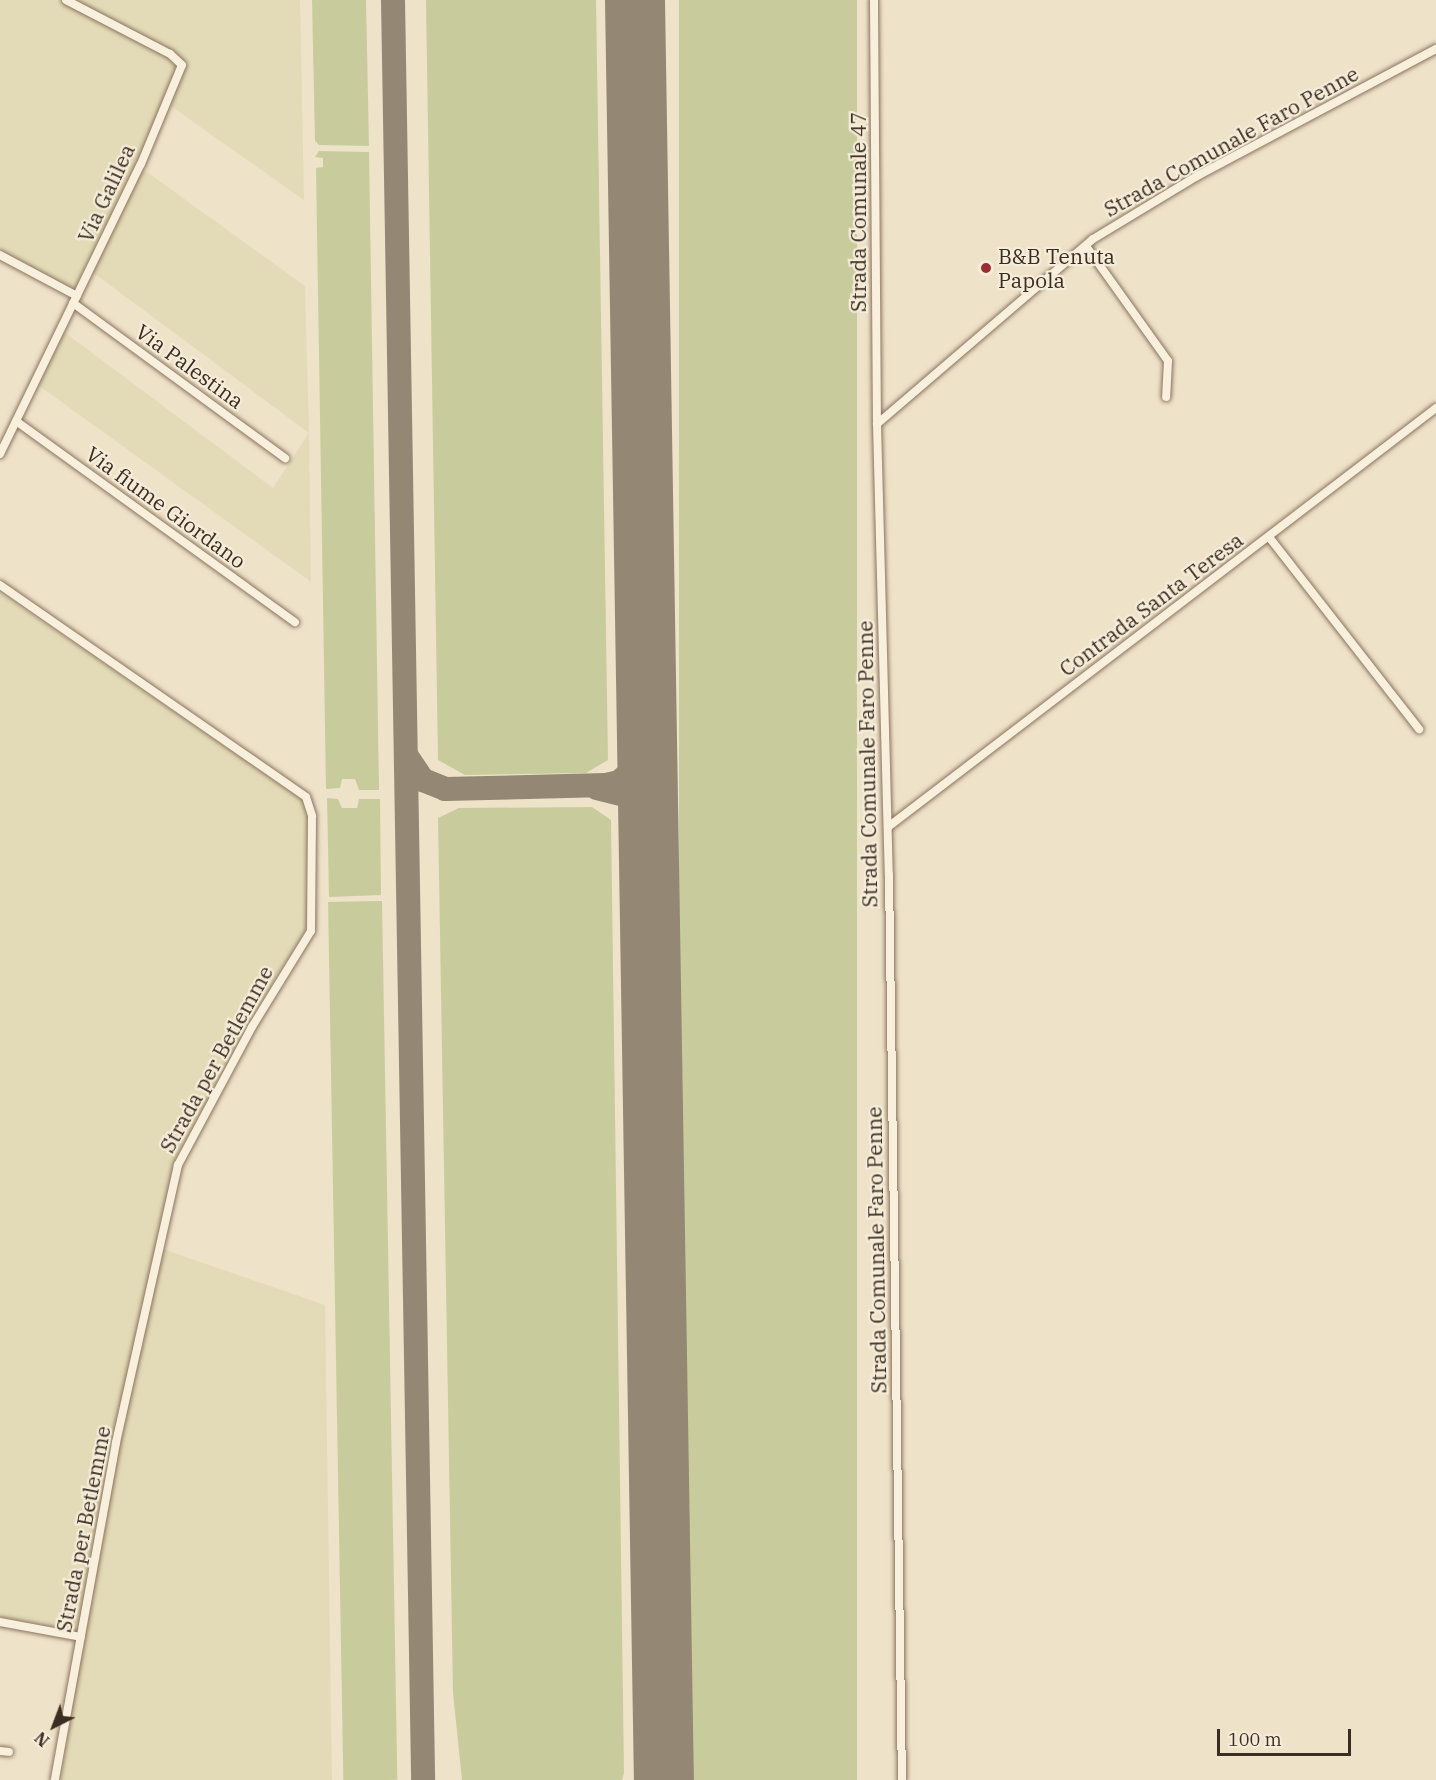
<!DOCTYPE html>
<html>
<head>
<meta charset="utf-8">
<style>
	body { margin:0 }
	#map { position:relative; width:1436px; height:1780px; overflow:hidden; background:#eee2c9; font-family:"IBM Plex Serif",serif }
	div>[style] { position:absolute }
	.farmland>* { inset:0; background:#e3dbb7 }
	.green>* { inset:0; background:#c8cc9d; transform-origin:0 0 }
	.taxiway>* { height:24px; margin:-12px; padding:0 12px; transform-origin:12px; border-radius:12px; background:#948875 }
	.runway>* { height:60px; margin:-30px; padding:0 30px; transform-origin:30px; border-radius:30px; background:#948875 }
	.roads { filter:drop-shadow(0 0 2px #8a745e) drop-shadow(0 0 2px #8a745e) }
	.street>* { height:8px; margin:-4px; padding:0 4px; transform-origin:4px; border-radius:4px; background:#f8efdd }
	.dots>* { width:16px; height:16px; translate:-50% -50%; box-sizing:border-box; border:3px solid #f5ecd9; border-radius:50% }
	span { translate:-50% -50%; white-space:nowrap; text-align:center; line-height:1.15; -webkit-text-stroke:4.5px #f5ecd9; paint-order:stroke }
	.street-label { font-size:21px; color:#3b2d21 }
	.poi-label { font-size:21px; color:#3b2d21 }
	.left { translate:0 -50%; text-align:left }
	.north { position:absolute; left:24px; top:1696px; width:60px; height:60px; -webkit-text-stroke:4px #f5ecd9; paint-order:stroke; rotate:222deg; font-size:16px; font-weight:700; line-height:24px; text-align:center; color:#3b2d21 }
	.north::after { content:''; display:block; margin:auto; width:21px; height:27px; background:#3b2d21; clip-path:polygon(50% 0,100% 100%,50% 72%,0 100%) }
	.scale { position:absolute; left:1217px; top:1729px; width:134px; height:27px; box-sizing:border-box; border:3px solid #3b2d21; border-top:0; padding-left:8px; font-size:18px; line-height:21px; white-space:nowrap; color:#3b2d21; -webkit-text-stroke:4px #f5ecd9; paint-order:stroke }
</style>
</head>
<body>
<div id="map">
	<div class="farmland">
		<i style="clip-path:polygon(0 0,300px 0,304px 200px,165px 102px,143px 156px,76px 285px,70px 288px,0 250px)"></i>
		<i style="clip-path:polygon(140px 172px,147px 172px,305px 286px,309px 432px,311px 582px,38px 385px,64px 332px,273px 488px,309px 433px,91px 271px)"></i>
		<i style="clip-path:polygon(0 593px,306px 802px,309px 822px,309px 925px,274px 980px,177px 1156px,157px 1247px,325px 1305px,332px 1780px,61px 1780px,84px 1633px,0 1617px)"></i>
	</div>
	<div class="green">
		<i style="clip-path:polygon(312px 0,366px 0,369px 146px,319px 145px,315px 141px)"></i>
		<i style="clip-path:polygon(426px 0,596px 0,608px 760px,586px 773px,465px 775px,438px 760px)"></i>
		<i style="left:679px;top:0;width:178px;height:1780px"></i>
		<i style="clip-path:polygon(319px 151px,369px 152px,379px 790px,359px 790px,355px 779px,342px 779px,340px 788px,326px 789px,316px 168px,323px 167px,323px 158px,315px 157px)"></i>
		<i style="clip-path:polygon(327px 798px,338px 799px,342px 808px,357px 808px,359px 799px,380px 799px,381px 895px,329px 897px)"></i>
		<i style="clip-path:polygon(592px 807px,611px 820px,624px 1773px,622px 1780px,462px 1780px,453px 1693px,438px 818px,459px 808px)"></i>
		<i style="left:382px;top:901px;width:879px;height:54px;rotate:89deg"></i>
	</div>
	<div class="taxiway">
		<i style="left:393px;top:0;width:1780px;rotate:89.03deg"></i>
		<i style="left:406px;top:755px;width:30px;rotate:56deg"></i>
		<i style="left:423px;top:780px;width:24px;rotate:22deg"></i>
		<i style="left:445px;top:789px;width:161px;rotate:-1.4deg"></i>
		<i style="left:606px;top:785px;width:13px;rotate:-13deg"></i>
		<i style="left:619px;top:782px;width:21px;rotate:-41deg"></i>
		<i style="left:635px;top:768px;width:18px;rotate:-63deg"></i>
		<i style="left:643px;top:752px;width:26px;rotate:-81deg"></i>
		<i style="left:597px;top:788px;width:32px;rotate:14deg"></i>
		<i style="left:628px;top:796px;width:31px;rotate:61deg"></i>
		<i style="left:643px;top:823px;width:27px;rotate:77deg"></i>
	</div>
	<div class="runway">
		<i style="left:635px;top:0;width:1780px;rotate:89.07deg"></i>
	</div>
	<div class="roads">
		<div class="street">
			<i style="left:874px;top:0;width:424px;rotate:89.6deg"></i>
			<i style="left:877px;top:424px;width:451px;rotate:88.5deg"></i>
			<i style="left:889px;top:875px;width:905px;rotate:89.18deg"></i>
			<i style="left:1086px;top:246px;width:141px;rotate:54.5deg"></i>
			<i style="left:1168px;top:361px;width:36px;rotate:93deg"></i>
			<i style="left:0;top:255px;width:87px;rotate:28deg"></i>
			<i style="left:73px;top:303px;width:263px;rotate:36.2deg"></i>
			<i style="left:16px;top:421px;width:344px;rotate:35.8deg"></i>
			<i style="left:877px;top:424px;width:284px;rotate:-40.6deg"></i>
			<i style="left:1093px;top:239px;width:122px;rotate:-31.2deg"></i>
			<i style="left:1197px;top:176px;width:271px;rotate:-28deg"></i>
			<i style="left:0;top:454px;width:322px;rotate:-64.1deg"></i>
			<i style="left:141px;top:164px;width:107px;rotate:-67.5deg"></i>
			<i style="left:182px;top:65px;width:16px;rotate:-137deg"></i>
			<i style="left:170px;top:54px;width:117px;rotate:-152.6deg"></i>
			<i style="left:1269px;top:537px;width:244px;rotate:52deg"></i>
			<i style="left:0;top:585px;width:372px;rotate:34.7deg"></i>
			<i style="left:306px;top:797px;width:20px;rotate:72deg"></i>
			<i style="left:312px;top:816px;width:115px;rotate:90.5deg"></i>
			<i style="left:311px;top:931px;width:113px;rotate:121.6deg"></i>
			<i style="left:252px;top:1027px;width:157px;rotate:118.2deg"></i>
			<i style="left:178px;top:1165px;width:285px;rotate:102.6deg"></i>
			<i style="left:116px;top:1443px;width:342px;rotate:100.3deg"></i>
			<i style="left:888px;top:827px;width:690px;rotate:-37.4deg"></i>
			<i style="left:0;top:1622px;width:82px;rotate:10.5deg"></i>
			<i style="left:0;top:1751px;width:9px;rotate:6deg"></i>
		</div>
	</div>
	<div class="dots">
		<i style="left:986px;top:268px;background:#983033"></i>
	</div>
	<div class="street-label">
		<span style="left:1231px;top:141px;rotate:-29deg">Strada Comunale Faro Penne</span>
		<span style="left:106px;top:193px;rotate:-65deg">Via Galilea</span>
		<span style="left:858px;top:212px;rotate:-90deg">Strada Comunale 47</span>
		<span style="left:190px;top:366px;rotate:36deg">Via Palestina</span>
		<span style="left:166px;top:507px;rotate:36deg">Via fiume Giordano</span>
		<span style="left:1151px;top:604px;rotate:-37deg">Contrada Santa Teresa</span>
		<span style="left:867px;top:764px;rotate:-91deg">Strada Comunale Faro Penne</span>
		<span style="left:216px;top:1059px;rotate:-61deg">Strada per Betlemme</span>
		<span style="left:876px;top:1250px;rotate:-91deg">Strada Comunale Faro Penne</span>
		<span style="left:83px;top:1529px;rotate:-79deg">Strada per Betlemme</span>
	</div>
	<div class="poi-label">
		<span class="left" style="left:998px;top:268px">B&amp;B Tenuta<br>Papola</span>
	</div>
	<div class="north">N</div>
	<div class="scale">100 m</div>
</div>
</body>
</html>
